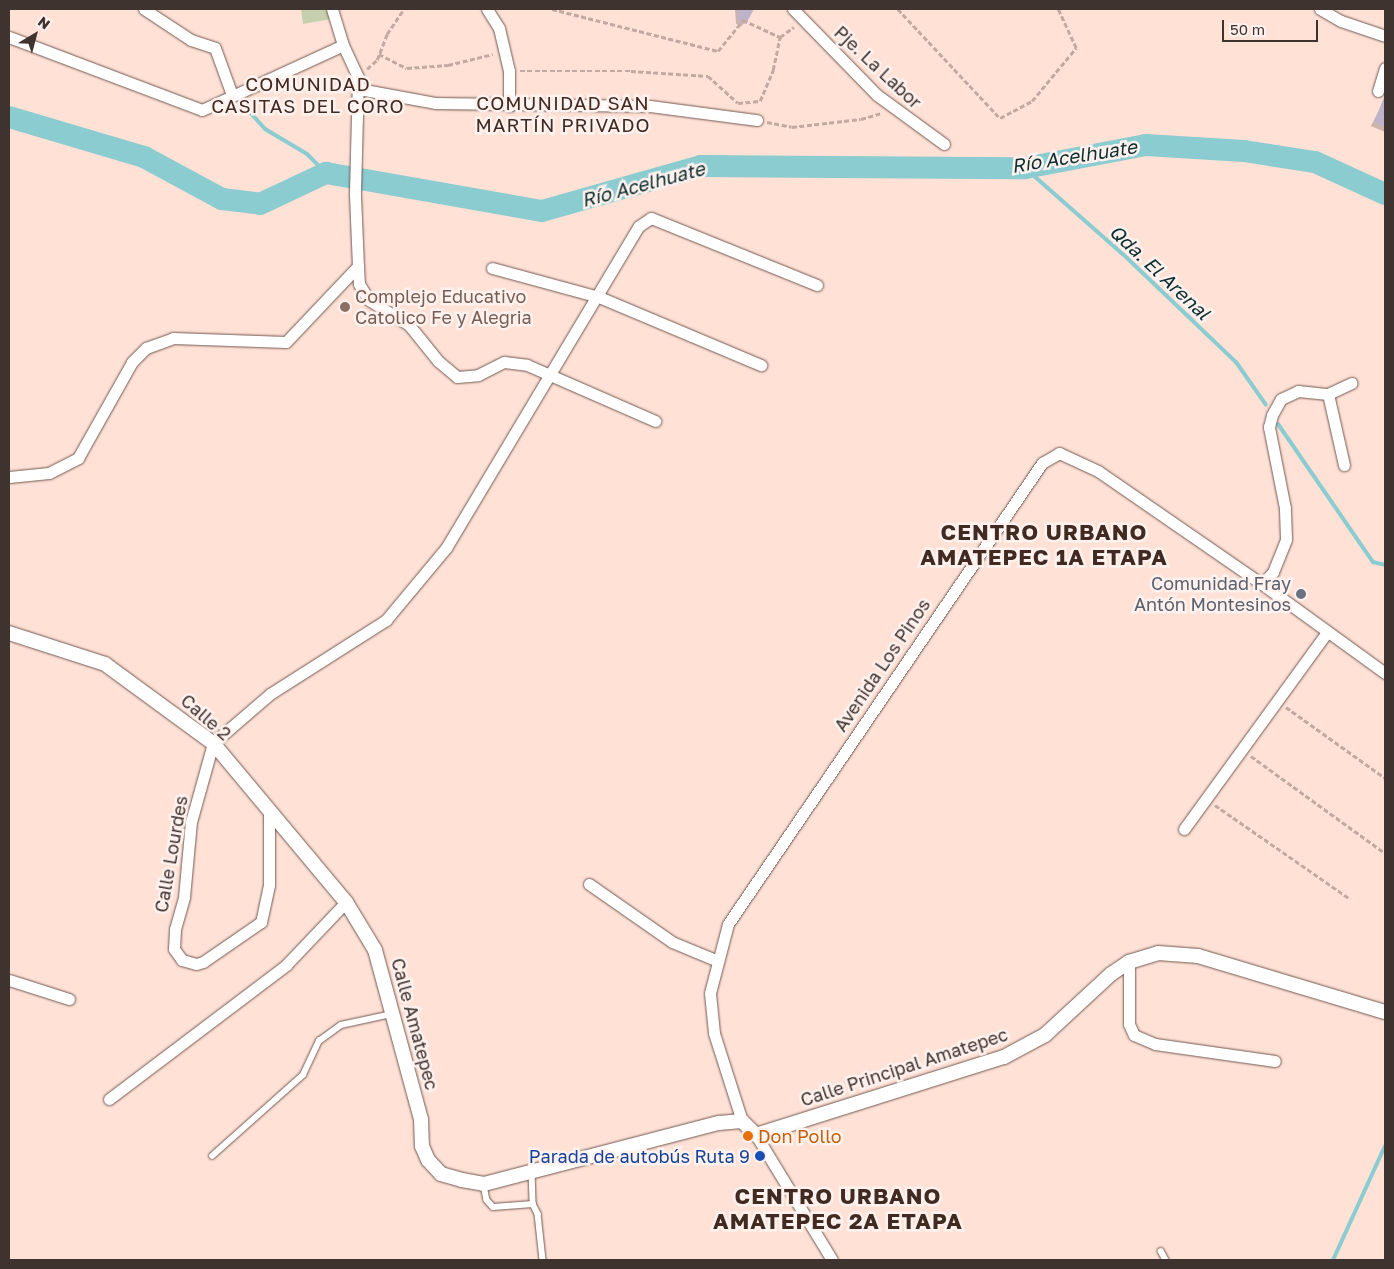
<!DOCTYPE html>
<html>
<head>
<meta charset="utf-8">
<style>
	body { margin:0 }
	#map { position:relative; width:1394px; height:1269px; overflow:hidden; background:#ffe1d6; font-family:"Golos Text",sans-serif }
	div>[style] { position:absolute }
	.green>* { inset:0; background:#c6d0af }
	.shadow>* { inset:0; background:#0003 }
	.stream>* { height:4px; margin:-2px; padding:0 2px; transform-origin:2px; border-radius:2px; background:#8bccd0 }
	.river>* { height:22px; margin:-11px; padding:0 11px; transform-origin:11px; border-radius:11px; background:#8bccd0 }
	.building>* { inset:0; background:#bfb3cb }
	.path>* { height:2.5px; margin-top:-1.25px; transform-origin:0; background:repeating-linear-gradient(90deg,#c2aaa1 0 5px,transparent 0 7.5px) }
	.roads { filter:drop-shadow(0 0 1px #71584f) drop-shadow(0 0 1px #71584f) }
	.service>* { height:5.5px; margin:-2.75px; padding:0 2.75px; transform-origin:2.75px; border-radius:2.75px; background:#fff }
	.minor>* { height:11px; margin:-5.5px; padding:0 5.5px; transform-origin:5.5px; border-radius:5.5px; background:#fff }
	.tertiary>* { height:14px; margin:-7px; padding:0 7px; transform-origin:7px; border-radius:7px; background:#fff }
	.dots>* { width:14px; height:14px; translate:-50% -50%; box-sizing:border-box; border:2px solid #fff2ee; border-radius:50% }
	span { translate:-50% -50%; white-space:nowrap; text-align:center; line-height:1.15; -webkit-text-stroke:5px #fff2ee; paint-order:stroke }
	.street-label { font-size:18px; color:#3f332f }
	.education-label { font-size:18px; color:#785e54 }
	.left { translate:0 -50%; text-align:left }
	.worship-label { font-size:18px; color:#5b616d }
	.right { translate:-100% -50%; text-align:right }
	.food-label { font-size:18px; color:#c56008 }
	.transit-label { font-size:18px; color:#164399 }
	.neighbourhood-label { font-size:19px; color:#402a22; letter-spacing:1px }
	.water-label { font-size:19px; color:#0e2f31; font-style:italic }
	.district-label { font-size:22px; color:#402a22; font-weight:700; letter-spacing:1px }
	.frame { position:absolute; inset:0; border:10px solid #3f332f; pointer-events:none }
	.north { position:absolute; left:10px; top:10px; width:50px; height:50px; -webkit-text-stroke:4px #fff2ee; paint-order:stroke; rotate:37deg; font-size:14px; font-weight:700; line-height:20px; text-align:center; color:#3f332f }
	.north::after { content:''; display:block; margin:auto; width:18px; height:22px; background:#3f332f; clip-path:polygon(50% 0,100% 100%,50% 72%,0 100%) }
	.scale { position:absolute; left:1222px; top:20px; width:96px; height:22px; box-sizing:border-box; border:2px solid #3f332f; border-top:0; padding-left:6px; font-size:15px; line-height:18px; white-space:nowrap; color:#3f332f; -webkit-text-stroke:4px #fff2ee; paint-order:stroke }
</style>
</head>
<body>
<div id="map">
	<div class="green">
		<i style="clip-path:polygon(301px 9px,328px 9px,331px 19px,303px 24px)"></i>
	</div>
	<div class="shadow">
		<i style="clip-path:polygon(735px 9px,753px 9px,742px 26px,736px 24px)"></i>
		<i style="clip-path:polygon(1385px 98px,1385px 132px,1371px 126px)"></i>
	</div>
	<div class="stream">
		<i style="left:239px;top:100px;width:39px;rotate:48deg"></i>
		<i style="left:265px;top:129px;width:49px;rotate:30.8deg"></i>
		<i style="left:307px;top:154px;width:27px;rotate:45deg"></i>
		<i style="left:1025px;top:168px;width:136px;rotate:41.4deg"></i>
		<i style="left:1127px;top:258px;width:151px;rotate:43.7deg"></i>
		<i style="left:1236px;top:362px;width:52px;rotate:55.1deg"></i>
		<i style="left:1278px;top:424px;width:168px;rotate:55.5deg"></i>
		<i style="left:1373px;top:562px;width:12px;rotate:14deg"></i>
		<i style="left:1333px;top:1260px;width:125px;rotate:-65.5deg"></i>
	</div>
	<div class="river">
		<i style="left:9px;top:117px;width:141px;rotate:16.5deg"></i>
		<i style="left:144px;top:157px;width:89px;rotate:28.3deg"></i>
		<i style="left:222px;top:199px;width:38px;rotate:7deg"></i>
		<i style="left:260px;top:204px;width:73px;rotate:-25.2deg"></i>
		<i style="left:326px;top:173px;width:219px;rotate:10deg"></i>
		<i style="left:542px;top:211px;width:165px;rotate:-15.8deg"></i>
		<i style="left:701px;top:166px;width:324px;rotate:0.4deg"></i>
		<i style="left:1025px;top:168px;width:123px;rotate:-10.8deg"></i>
		<i style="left:1146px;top:145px;width:98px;rotate:3.5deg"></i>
		<i style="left:1244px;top:151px;width:72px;rotate:8.8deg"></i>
		<i style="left:1315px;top:162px;width:77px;rotate:24.6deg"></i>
	</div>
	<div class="building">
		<i style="clip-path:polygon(737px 9px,754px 9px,746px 24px,739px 22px)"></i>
		<i style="clip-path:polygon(1385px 95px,1385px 127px,1374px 122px)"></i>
	</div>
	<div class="path">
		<i style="left:552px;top:9px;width:171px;rotate:14.2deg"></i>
		<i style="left:718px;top:51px;width:40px;rotate:-51deg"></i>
		<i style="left:743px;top:20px;width:41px;rotate:24.7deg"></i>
		<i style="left:780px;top:37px;width:17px;rotate:-36deg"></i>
		<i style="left:898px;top:9px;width:149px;rotate:46.9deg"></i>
		<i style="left:1000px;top:118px;width:36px;rotate:-28deg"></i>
		<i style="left:1032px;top:101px;width:69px;rotate:-50.3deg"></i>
		<i style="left:1076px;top:48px;width:43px;rotate:-114.8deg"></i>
		<i style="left:379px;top:54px;width:31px;rotate:27deg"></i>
		<i style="left:407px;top:68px;width:41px;rotate:-4.2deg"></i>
		<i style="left:448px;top:65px;width:46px;rotate:-13.7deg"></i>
		<i style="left:367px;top:69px;width:13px;rotate:-42deg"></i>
		<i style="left:377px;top:60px;width:28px;rotate:-69deg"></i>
		<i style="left:387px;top:34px;width:30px;rotate:-56deg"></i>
		<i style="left:520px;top:71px;width:111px"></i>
		<i style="left:631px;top:71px;width:77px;rotate:3.7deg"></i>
		<i style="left:708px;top:76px;width:40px;rotate:42deg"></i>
		<i style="left:738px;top:103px;width:22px;rotate:-5deg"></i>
		<i style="left:760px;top:101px;width:34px;rotate:-67deg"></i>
		<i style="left:773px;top:70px;width:34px;rotate:-78deg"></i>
		<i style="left:767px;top:122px;width:25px;rotate:11deg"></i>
		<i style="left:792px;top:127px;width:69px;rotate:-6.6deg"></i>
		<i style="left:861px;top:119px;width:22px;rotate:-16deg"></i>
		<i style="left:1286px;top:707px;width:122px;rotate:35.6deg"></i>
		<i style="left:1251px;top:756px;width:165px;rotate:35.9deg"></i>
		<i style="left:1215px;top:805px;width:165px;rotate:34.8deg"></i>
	</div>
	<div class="roads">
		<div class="service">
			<i style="left:212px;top:1156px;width:122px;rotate:-41.7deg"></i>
			<i style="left:303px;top:1075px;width:38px;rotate:-65deg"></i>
			<i style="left:319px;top:1041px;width:27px;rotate:-36deg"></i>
			<i style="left:341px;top:1025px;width:52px;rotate:-12.2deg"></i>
			<i style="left:532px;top:1172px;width:32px;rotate:88deg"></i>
			<i style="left:533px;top:1204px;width:11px;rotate:63deg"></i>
			<i style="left:538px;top:1214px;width:46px;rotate:83.8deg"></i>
			<i style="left:484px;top:1185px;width:15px;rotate:79deg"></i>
			<i style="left:487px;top:1200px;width:9px;rotate:49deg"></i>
			<i style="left:493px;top:1207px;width:40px;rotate:-4.3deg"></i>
			<i style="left:1161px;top:1251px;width:10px;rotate:61deg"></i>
		</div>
		<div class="minor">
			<i style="left:144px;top:9px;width:56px;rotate:33.4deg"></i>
			<i style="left:191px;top:40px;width:25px;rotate:18deg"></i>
			<i style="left:215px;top:48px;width:50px;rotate:70.1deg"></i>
			<i style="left:332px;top:9px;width:38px;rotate:73deg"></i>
			<i style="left:343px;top:45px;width:35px;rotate:65deg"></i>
			<i style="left:358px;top:77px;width:118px;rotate:91.5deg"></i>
			<i style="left:355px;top:195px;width:71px;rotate:87.6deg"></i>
			<i style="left:358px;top:266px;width:18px;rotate:87deg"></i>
			<i style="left:359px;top:284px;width:19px;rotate:58deg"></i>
			<i style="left:369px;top:300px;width:47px;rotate:32deg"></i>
			<i style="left:409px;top:325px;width:46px;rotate:51.1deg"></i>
			<i style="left:438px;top:361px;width:25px;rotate:40deg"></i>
			<i style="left:457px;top:377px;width:21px;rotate:-5deg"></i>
			<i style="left:478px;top:375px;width:29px;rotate:-27deg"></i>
			<i style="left:504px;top:362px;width:23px;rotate:7deg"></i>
			<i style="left:527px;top:365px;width:140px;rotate:23.6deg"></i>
			<i style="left:487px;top:9px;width:22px;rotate:58deg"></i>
			<i style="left:499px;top:28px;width:44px;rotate:76.9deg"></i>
			<i style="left:509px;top:71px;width:35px;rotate:90deg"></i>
			<i style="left:793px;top:9px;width:120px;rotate:45.7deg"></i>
			<i style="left:877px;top:95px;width:83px;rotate:36.2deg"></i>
			<i style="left:1320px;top:9px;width:24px;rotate:30deg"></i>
			<i style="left:1341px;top:21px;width:46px;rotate:18.8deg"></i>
			<i style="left:9px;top:37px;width:206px;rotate:20.7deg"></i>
			<i style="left:202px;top:110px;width:155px;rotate:-24.7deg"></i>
			<i style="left:359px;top:89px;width:77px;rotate:10.4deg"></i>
			<i style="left:435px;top:103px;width:215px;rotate:0.8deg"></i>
			<i style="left:650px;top:106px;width:108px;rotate:7.5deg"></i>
			<i style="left:1378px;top:91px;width:24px;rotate:-73deg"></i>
			<i style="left:492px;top:268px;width:111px;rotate:15.2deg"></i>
			<i style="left:599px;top:297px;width:176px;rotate:22.8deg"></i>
			<i style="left:1328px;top:394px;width:73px;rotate:77.3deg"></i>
			<i style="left:9px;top:477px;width:40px;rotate:-5.7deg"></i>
			<i style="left:49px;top:473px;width:33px;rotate:-27deg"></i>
			<i style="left:78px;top:458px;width:110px;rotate:-60.6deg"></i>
			<i style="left:132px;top:362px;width:20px;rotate:-45deg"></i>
			<i style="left:146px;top:348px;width:29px;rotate:-20deg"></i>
			<i style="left:173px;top:338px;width:113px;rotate:2deg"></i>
			<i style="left:286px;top:342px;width:105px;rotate:-46.5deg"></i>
			<i style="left:1262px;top:584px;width:16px;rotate:-47deg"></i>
			<i style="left:1273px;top:572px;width:35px;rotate:-68deg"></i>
			<i style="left:1286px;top:539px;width:31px;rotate:-92deg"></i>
			<i style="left:1285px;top:508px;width:83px;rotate:-101.2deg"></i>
			<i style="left:1269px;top:427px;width:12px;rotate:-76deg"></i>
			<i style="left:1272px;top:415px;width:18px;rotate:-61deg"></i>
			<i style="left:1281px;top:399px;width:19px;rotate:-25deg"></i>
			<i style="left:1298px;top:391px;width:30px;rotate:6deg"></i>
			<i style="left:1328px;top:394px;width:26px;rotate:-25deg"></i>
			<i style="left:269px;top:814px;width:71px;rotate:90deg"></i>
			<i style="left:269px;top:885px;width:38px;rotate:102deg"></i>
			<i style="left:261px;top:922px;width:70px;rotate:145.4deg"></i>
			<i style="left:203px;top:962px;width:7px;rotate:164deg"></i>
			<i style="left:196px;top:964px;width:15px;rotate:-164deg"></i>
			<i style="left:182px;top:960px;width:14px;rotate:-126deg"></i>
			<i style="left:174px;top:949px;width:20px;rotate:-87deg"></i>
			<i style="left:175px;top:929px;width:33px;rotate:-74deg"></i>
			<i style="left:184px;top:897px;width:75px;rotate:-84.7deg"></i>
			<i style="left:191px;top:822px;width:82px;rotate:-74.4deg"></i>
			<i style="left:213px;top:743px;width:75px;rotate:-40.7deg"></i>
			<i style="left:270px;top:694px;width:138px;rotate:-32.5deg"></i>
			<i style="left:386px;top:620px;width:94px;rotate:-50.2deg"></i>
			<i style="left:446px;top:548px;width:375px;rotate:-59.1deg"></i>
			<i style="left:639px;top:226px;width:14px;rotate:-34deg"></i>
			<i style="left:651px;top:218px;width:179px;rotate:22deg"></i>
			<i style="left:1184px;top:829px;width:243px;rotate:-54deg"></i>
			<i style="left:589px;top:884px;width:101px;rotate:34.9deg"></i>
			<i style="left:672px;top:942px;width:50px;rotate:22.4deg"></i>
			<i style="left:1129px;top:962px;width:62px;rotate:90deg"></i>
			<i style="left:1129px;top:1024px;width:12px;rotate:66deg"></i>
			<i style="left:1134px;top:1035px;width:23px;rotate:23deg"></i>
			<i style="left:1155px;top:1044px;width:121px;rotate:8.1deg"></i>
			<i style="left:9px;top:980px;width:63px;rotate:17.6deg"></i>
			<i style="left:109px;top:1099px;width:222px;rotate:-37.1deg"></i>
			<i style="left:286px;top:965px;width:87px;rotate:-46.4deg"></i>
			<i style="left:742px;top:1121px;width:92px;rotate:-107.7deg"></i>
			<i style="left:714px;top:1033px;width:40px;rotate:-95.7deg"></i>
			<i style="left:710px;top:993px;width:71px;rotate:-75.4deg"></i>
			<i style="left:728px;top:924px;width:558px;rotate:-55.74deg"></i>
			<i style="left:1042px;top:463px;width:20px;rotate:-30deg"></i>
			<i style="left:1059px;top:453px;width:43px;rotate:24.8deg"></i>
			<i style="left:1098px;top:471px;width:199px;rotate:34.6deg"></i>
			<i style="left:1262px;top:584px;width:152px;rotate:35.9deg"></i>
			<i style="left:756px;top:1135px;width:146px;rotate:58.7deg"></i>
		</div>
		<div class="tertiary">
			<i style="left:9px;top:633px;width:101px;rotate:17.9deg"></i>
			<i style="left:105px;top:664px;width:134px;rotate:36.2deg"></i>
			<i style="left:213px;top:743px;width:207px;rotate:50.1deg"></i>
			<i style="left:346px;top:902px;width:56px;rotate:58.9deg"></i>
			<i style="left:375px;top:950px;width:175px;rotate:74.8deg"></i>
			<i style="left:421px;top:1119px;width:27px;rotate:88deg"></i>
			<i style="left:422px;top:1146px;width:15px;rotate:67deg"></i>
			<i style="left:428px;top:1160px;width:19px;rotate:47deg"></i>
			<i style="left:441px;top:1174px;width:22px;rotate:16deg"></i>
			<i style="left:462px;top:1180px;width:22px;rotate:10deg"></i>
			<i style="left:484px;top:1184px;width:243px;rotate:-14.6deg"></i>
			<i style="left:719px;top:1123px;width:23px;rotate:-5deg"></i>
			<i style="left:742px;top:1121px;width:20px;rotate:45deg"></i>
			<i style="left:756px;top:1135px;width:260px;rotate:-17.5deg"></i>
			<i style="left:1004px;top:1057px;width:47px;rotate:-28.2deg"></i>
			<i style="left:1045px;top:1035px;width:90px;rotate:-42.7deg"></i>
			<i style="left:1111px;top:974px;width:22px;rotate:-34deg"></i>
			<i style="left:1129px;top:962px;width:30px;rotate:-17deg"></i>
			<i style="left:1158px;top:953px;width:40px;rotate:4.3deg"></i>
			<i style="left:1198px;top:956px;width:195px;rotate:16.7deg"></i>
		</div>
	</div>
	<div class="dots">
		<i style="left:345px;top:307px;background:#8d6e63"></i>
		<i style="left:1301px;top:594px;background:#6b7280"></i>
		<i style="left:748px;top:1136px;background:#e8710a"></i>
		<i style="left:760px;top:1156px;background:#1a4fb4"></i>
	</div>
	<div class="street-label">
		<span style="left:878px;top:67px;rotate:43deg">Pje. La Labor</span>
		<span style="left:882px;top:665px;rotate:-56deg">Avenida Los Pinos</span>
		<span style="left:206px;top:717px;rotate:41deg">Calle 2</span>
		<span style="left:171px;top:854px;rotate:-80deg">Calle Lourdes</span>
		<span style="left:415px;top:1024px;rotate:75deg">Calle Amatepec</span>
		<span style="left:904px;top:1067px;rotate:-18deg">Calle Principal Amatepec</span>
	</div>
	<div class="education-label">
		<span class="left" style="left:355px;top:307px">Complejo Educativo<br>Catolico Fe y Alegria</span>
	</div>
	<div class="worship-label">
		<span class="right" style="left:1291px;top:594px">Comunidad Fray<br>Antón Montesinos</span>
	</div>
	<div class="food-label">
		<span class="left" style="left:758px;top:1136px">Don Pollo</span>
	</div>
	<div class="transit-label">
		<span class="right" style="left:750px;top:1156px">Parada de autobús Ruta 9</span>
	</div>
	<div class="neighbourhood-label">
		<span style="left:308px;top:95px">COMUNIDAD<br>CASITAS DEL CORO</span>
		<span style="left:563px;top:114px">COMUNIDAD SAN<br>MARTÍN PRIVADO</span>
	</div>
	<div class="water-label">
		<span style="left:1074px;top:156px;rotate:-9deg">Río Acelhuate</span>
		<span style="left:643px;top:184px;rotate:-15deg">Río Acelhuate</span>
		<span style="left:1160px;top:272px;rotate:43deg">Qda. El Arenal</span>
	</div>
	<div class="district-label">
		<span style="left:1044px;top:544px">CENTRO URBANO<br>AMATEPEC 1A ETAPA</span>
		<span style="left:838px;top:1208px">CENTRO URBANO<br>AMATEPEC 2A ETAPA</span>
	</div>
	<div class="frame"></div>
	<div class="north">N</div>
	<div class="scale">50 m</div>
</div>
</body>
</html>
